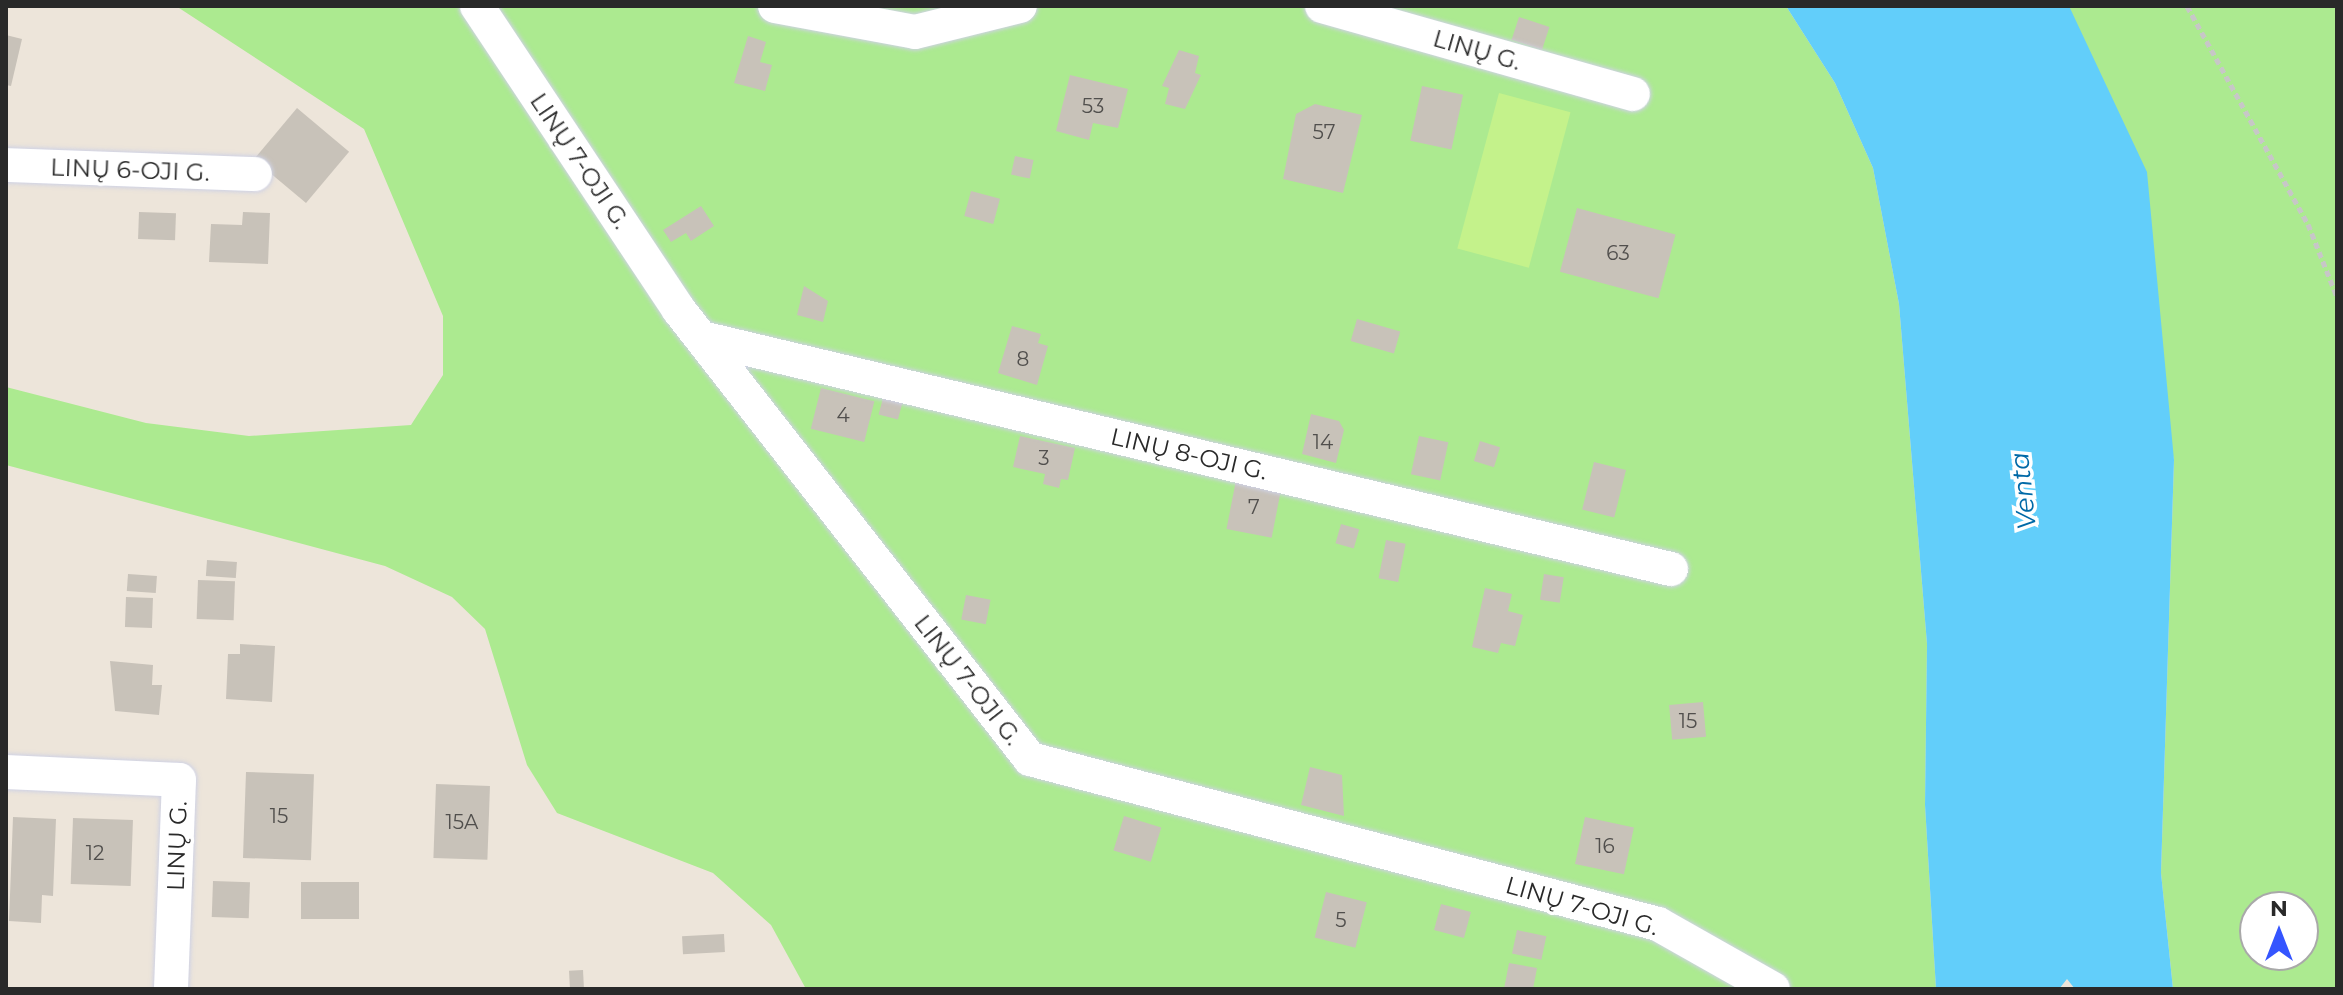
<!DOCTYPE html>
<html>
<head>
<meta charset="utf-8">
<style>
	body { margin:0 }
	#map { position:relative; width:2343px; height:995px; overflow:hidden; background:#ede5da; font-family:Montserrat,sans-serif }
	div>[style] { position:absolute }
	.green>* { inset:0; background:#acea90 }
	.pitch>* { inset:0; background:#c4f28b; transform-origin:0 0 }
	.water>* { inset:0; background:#62cefa }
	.building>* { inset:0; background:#c8c2b9; transform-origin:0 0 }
	.path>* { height:5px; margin-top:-2.5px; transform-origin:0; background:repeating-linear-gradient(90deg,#c7c7c7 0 6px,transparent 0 10px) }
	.roads { filter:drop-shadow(0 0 2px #cfd2e4) drop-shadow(0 0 2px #cfd2e4) }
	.minor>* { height:34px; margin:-17px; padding:0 17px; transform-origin:17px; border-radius:17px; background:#fff }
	span { translate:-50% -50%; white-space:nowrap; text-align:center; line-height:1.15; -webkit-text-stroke:7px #fff; paint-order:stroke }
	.number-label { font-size:20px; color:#514f4d }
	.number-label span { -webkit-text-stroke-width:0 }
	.street-label { font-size:24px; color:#292929 }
	.water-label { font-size:26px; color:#0069a7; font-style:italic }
	.frame { position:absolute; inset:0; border:8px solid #292929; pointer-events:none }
	.north { position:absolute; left:2239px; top:891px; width:80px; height:80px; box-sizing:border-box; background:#fff; border:2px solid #a9a9a9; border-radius:50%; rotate:0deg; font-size:22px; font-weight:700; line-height:32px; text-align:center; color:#292929 }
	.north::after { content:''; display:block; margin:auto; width:28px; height:36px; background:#3555ff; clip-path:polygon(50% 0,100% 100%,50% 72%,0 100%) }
</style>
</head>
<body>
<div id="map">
	<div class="green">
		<i style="clip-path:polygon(176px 6px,1786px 6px,1835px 83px,1873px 168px,1899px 304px,1927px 644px,1925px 805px,1936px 989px,806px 989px,771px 925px,713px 873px,557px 813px,527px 765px,485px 629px,452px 597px,385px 566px,6px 465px,6px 387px,146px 423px,249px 436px,411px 425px,443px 375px,443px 316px,364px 129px)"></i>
		<i style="clip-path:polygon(evenodd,2069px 6px,2337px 6px,2337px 989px,2173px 989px,2161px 873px,2174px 460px,2069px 6px,2255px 907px,2303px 907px,2303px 955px,2255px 955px,2255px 907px)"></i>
	</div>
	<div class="pitch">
		<i style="left:1499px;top:93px;width:74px;height:161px;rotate:15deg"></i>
	</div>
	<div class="water">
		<i style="clip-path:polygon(1786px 6px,2069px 6px,2147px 172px,2174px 460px,2161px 873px,2173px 989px,2075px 989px,2067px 979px,2059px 989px,1936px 989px,1925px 805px,1927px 644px,1899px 304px,1873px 168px,1835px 83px)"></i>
	</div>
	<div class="building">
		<i style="left:1519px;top:17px;width:32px;height:24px;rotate:18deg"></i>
		<i style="clip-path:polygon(6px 35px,22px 39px,11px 86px,6px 85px)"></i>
		<i style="clip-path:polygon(748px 36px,766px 42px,760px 62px,772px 65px,765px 91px,734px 83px)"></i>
		<i style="clip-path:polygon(1179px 50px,1199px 56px,1195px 73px,1201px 75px,1185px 109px,1165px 104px,1169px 88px,1162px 86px)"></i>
		<i style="clip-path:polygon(1070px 75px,1128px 89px,1118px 128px,1093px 123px,1089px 140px,1056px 131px)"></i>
		<i style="left:1422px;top:86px;width:42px;height:56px;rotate:12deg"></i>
		<i style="clip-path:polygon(1315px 104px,1362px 115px,1343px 193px,1283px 179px,1296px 114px)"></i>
		<i style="left:297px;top:108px;width:68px;height:67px;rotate:40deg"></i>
		<i style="left:1015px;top:156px;width:19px;height:19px;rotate:12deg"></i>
		<i style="left:971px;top:191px;width:30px;height:26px;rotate:15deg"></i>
		<i style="clip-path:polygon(701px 206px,714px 226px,691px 241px,686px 233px,671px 242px,663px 230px)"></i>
		<i style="left:1577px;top:208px;width:102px;height:66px;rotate:15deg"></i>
		<i style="left:139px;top:212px;width:37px;height:27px;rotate:2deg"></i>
		<i style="clip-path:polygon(243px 212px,270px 213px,268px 264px,209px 262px,211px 224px,242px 225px)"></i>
		<i style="clip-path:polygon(804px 286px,828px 301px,823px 322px,797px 315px)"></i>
		<i style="left:1357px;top:319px;width:45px;height:23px;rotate:16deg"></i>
		<i style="clip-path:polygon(1012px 326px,1041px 334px,1038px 343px,1048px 346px,1037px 385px,998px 373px)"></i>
		<i style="left:821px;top:388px;width:55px;height:42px;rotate:14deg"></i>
		<i style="left:883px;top:398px;width:20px;height:17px;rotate:15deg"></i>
		<i style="clip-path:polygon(1311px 414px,1339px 421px,1344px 430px,1336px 463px,1302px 454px)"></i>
		<i style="clip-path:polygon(1020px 436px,1075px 448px,1068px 480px,1061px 479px,1059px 488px,1043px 484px,1045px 474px,1013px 467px)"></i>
		<i style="left:1419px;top:436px;width:30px;height:39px;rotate:12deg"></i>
		<i style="left:1480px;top:441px;width:21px;height:21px;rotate:17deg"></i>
		<i style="left:1594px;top:462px;width:33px;height:49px;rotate:14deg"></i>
		<i style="left:1237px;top:475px;width:46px;height:55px;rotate:11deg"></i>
		<i style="left:1341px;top:524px;width:19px;height:20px;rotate:16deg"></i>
		<i style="left:1386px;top:540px;width:20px;height:39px;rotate:11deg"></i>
		<i style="left:207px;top:560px;width:30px;height:16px;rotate:4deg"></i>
		<i style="left:128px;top:574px;width:29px;height:17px;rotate:4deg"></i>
		<i style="left:1544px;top:574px;width:20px;height:26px;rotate:9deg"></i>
		<i style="left:198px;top:580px;width:37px;height:39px;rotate:2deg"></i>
		<i style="clip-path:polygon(1485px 588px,1512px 594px,1508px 611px,1523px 615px,1515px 646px,1501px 643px,1498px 653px,1472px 647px)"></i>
		<i style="left:966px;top:595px;width:25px;height:25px;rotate:11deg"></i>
		<i style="left:126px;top:597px;width:27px;height:30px;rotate:2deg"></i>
		<i style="clip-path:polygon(240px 644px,275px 646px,272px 702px,226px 699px,228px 654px,240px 654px)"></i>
		<i style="clip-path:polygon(110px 661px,153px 665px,152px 685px,162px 685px,159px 715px,115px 711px)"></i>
		<i style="left:1703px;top:702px;width:35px;height:34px;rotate:85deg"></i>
		<i style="clip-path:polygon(1310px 767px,1342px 775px,1344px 816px,1301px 805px)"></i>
		<i style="left:246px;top:772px;width:68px;height:86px;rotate:2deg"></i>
		<i style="left:436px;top:784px;width:54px;height:74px;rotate:2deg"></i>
		<i style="left:1124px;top:816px;width:39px;height:36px;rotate:17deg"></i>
		<i style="clip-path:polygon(13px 817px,56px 819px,53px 896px,42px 895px,41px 923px,9px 921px)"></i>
		<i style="left:1585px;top:817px;width:50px;height:48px;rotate:12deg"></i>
		<i style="left:73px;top:818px;width:60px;height:66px;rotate:2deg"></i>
		<i style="left:213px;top:881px;width:37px;height:36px;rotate:2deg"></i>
		<i style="left:359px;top:882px;width:37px;height:58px;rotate:90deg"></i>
		<i style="left:1326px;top:892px;width:42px;height:47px;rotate:14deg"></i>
		<i style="left:1441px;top:904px;width:31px;height:27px;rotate:15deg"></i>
		<i style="left:1517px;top:930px;width:30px;height:24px;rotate:12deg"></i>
		<i style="left:724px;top:934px;width:18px;height:42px;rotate:87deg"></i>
		<i style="clip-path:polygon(1509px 963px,1537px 968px,1533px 989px,1504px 989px)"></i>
		<i style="left:583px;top:970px;width:19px;height:14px;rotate:87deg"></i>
	</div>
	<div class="path">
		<i style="left:2187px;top:6px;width:249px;rotate:61deg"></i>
		<i style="left:2308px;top:224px;width:79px;rotate:68.3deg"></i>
	</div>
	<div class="roads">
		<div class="minor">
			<i style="left:477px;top:6px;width:365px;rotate:56.4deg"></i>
			<i style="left:679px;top:310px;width:570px;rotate:51.98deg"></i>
			<i style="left:1030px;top:759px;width:649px;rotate:14.72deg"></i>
			<i style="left:1658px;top:924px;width:132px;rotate:29.5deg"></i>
			<i style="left:775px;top:6px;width:142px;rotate:10.5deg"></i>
			<i style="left:915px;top:32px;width:108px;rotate:-13.9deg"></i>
			<i style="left:1322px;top:6px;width:323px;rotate:15.8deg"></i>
			<i style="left:6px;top:165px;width:249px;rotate:2.1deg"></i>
			<i style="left:706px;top:339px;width:992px;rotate:13.41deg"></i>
			<i style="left:6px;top:772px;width:173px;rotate:2.6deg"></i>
			<i style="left:179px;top:780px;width:209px;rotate:92.2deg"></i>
		</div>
	</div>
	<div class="number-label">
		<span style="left:1093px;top:106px">53</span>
		<span style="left:1324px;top:132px">57</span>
		<span style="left:1618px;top:253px">63</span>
		<span style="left:1023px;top:359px">8</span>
		<span style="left:843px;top:415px">4</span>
		<span style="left:1323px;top:442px">14</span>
		<span style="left:1044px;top:458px">3</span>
		<span style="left:1254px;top:507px">7</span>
		<span style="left:1688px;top:721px">15</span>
		<span style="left:279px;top:816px">15</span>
		<span style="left:462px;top:822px">15A</span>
		<span style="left:1605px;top:846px">16</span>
		<span style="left:95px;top:853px">12</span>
		<span style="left:1341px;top:920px">5</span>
	</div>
	<div class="street-label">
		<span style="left:1477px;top:50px;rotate:16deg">LINŲ G.</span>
		<span style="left:580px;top:161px;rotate:56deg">LINŲ 7-OJI G.</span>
		<span style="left:130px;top:170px;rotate:2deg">LINŲ 6-OJI G.</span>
		<span style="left:1189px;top:454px;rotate:13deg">LINŲ 8-OJI G.</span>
		<span style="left:968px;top:680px;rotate:52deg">LINŲ 7-OJI G.</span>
		<span style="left:177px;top:846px;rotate:-88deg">LINŲ G.</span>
		<span style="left:1582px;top:906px;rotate:16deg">LINŲ 7-OJI G.</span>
	</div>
	<div class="water-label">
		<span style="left:2024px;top:491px;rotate:-96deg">Venta</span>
	</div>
	<div class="frame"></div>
	<div class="north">N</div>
</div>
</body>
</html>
